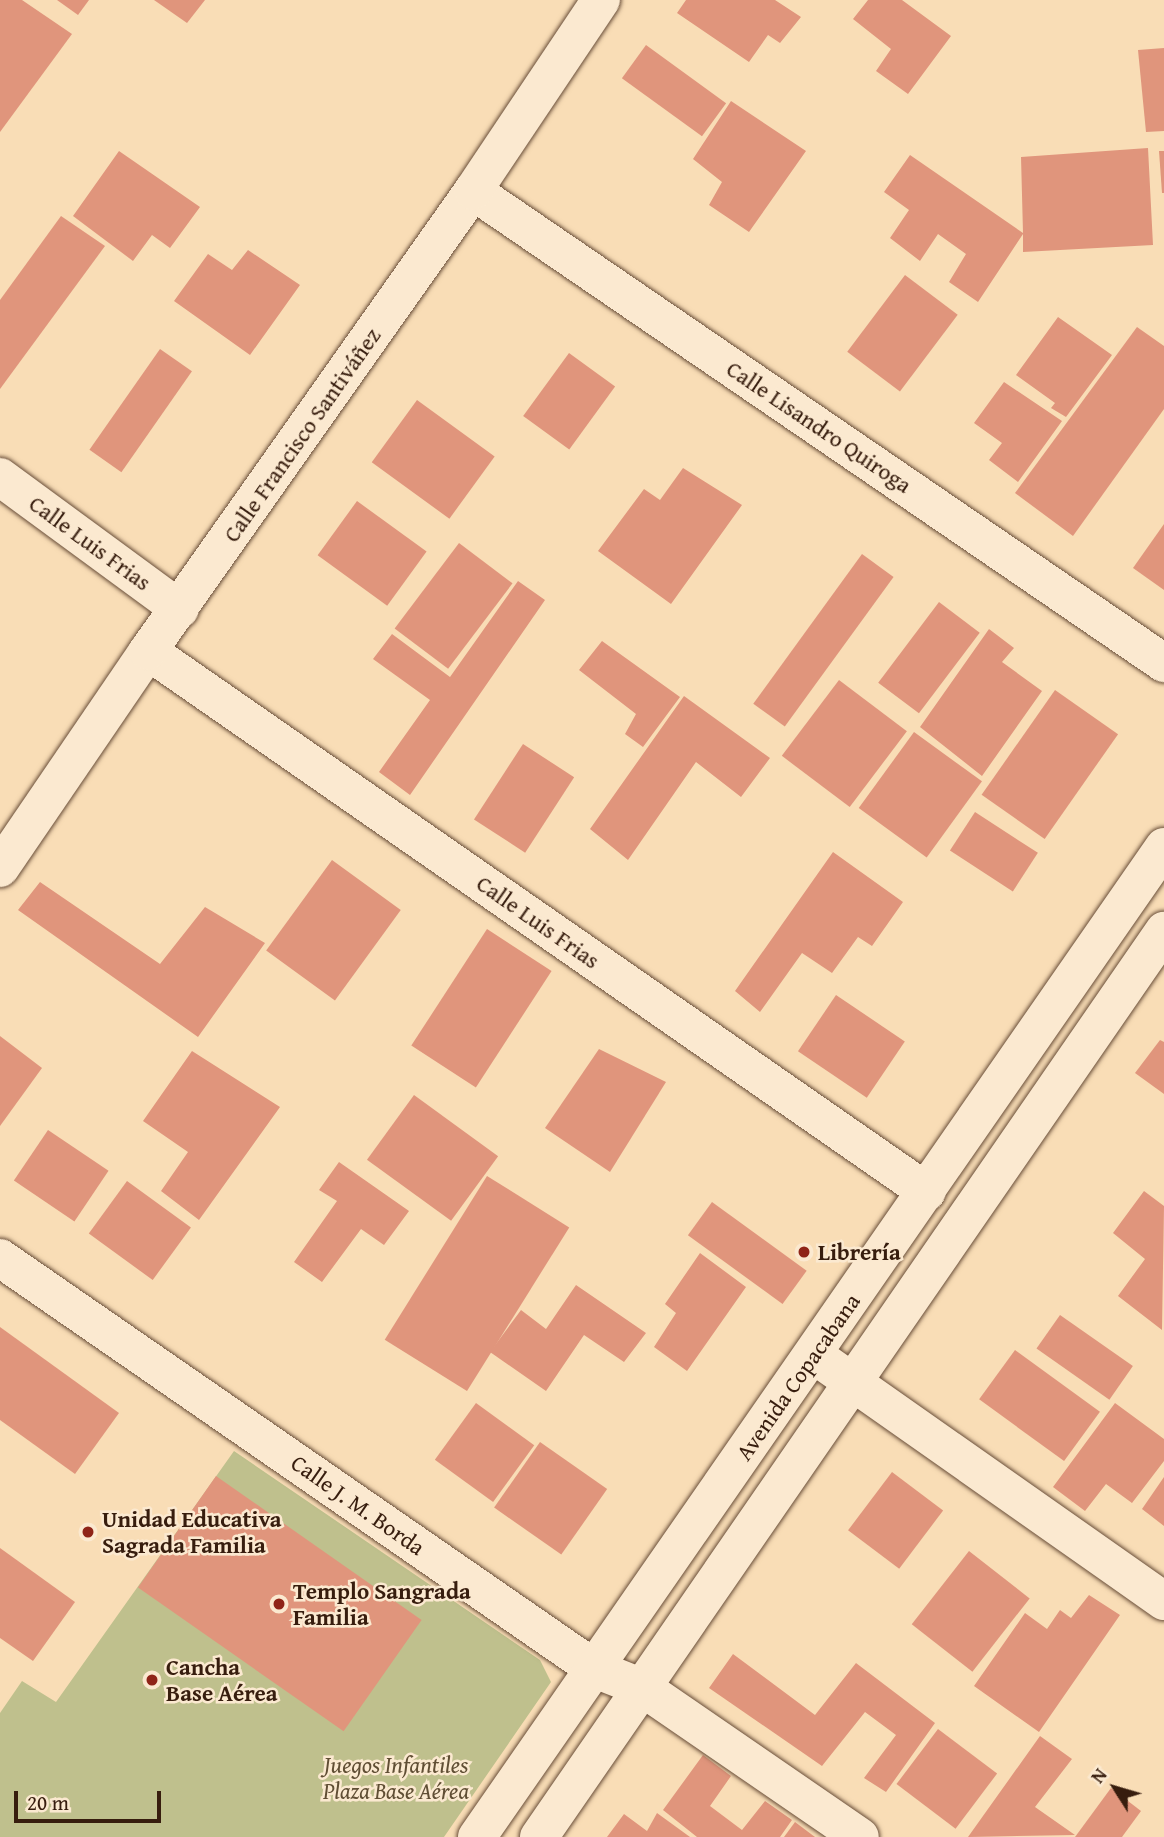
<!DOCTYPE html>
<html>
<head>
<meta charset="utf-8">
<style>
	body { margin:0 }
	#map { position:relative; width:1164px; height:1837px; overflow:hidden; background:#f9ddb6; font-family:"Gentium Book Plus",serif }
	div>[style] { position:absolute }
	.green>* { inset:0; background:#bfc08d }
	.building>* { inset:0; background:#e0957c; transform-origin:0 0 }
	.roads { filter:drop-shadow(0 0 2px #684d38) drop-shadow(0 0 2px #684d38) }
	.minor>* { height:38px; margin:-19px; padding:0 19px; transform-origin:19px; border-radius:19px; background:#fbe9d0 }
	.secondary>* { height:38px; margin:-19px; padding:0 19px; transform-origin:19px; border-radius:19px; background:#fbe9d0 }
	.dots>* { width:19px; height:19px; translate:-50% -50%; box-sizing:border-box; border:4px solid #fbe9d0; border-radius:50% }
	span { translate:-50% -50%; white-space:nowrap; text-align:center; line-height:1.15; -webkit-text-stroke:5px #fbe9d0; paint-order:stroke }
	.street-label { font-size:23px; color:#371d0e }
	.poi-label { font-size:23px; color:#371d0e; font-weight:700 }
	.left { translate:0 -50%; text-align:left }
	.park-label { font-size:23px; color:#604e34; font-style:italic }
	.north { position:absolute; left:1080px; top:1753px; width:70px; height:70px; -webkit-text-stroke:5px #fbe9d0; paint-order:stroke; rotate:307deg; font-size:19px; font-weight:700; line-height:28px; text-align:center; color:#371d0e }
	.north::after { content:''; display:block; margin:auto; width:24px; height:32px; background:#371d0e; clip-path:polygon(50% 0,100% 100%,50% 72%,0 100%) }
	.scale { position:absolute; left:14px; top:1791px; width:147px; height:32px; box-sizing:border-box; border:4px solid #371d0e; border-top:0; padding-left:9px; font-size:21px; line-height:24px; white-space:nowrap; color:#371d0e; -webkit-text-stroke:5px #fbe9d0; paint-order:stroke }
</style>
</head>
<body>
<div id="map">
	<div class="green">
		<i style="clip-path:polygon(234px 1451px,540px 1660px,551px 1682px,444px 1837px,0 1837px,0 1713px,22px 1681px,56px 1702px)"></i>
	</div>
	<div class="building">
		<i style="clip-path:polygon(0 0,22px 0,72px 34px,0 132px)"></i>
		<i style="clip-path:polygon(57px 0,89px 0,78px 15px)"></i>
		<i style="clip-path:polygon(154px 0,205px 0,187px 23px)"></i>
		<i style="clip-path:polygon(686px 0,775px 0,801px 17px,780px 43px,768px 35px,749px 62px,677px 13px)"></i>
		<i style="clip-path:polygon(868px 0,902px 0,951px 36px,908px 94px,876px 71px,891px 49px,853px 19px)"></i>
		<i style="left:646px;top:45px;width:99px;height:41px;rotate:36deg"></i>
		<i style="clip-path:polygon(1164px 48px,1164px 131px,1146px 132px,1138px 50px)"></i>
		<i style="clip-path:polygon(731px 101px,806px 151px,749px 232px,709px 205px,722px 182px,693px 159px)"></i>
		<i style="clip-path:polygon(1148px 148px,1153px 245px,1023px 252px,1023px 234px,978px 302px,949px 282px,966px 254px,938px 234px,920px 261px,890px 238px,909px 210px,884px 192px,910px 155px,1023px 233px,1021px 157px)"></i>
		<i style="clip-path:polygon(119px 151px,200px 207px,170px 248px,152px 235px,133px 261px,73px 216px)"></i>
		<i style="clip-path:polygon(1159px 151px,1164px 151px,1164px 193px,1162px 193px)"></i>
		<i style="clip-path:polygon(61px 216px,105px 246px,0 389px,0 300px)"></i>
		<i style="clip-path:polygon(248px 250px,300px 285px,250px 355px,174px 301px,208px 254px,232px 270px)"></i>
		<i style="left:905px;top:275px;width:66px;height:96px;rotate:37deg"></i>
		<i style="clip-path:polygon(1058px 317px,1112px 355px,1066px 417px,1051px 408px,1055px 403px,1016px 375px)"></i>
		<i style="clip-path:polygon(1137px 327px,1164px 346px,1164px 409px,1073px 536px,1015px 493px)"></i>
		<i style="left:160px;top:349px;width:39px;height:123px;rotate:35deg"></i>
		<i style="left:569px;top:353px;width:57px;height:78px;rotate:36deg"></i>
		<i style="clip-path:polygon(1004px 382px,1062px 421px,1018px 482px,989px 460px,1002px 443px,974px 423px)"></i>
		<i style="left:417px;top:400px;width:96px;height:77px;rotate:36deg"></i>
		<i style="clip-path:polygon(683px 468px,742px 505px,671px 604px,598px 551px,644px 489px,660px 500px)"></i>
		<i style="left:357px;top:501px;width:86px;height:67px;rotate:36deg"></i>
		<i style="clip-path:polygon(1164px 524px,1164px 590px,1133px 568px)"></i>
		<i style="left:459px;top:543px;width:67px;height:107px;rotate:37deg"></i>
		<i style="left:862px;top:554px;width:39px;height:185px;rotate:36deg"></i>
		<i style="clip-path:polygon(518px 581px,545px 600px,410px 795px,379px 772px,430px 700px,373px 659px,392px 634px,450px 677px)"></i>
		<i style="left:939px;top:602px;width:51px;height:101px;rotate:37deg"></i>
		<i style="clip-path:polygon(989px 629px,1014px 648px,1002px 662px,1042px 691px,982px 776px,920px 727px)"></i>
		<i style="clip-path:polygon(602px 641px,680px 697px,643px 747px,625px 734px,636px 714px,579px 670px)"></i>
		<i style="left:839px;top:680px;width:85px;height:95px;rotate:37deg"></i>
		<i style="left:1055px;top:690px;width:77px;height:128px;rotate:35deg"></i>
		<i style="clip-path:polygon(684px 696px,770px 758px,741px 797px,696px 762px,628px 860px,590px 829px)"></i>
		<i style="left:914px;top:732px;width:84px;height:94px;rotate:36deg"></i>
		<i style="left:523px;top:744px;width:61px;height:90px;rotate:33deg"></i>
		<i style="left:975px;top:812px;width:75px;height:46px;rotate:33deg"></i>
		<i style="clip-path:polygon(833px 852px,903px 902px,872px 946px,858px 937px,832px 973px,802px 953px,760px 1012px,735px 991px)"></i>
		<i style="left:332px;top:860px;width:85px;height:112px;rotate:36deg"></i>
		<i style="clip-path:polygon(40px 882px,160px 964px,205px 907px,265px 943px,198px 1037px,18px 910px)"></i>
		<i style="left:487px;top:929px;width:77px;height:139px;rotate:33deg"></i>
		<i style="left:836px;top:995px;width:83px;height:68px;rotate:34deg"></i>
		<i style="clip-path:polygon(0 1036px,42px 1068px,0 1126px)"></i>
		<i style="clip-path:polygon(1160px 1040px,1164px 1042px,1164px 1094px,1135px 1073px)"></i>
		<i style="clip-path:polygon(599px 1049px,666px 1082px,610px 1172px,545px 1128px)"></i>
		<i style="clip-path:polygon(192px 1051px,280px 1107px,199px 1220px,161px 1191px,188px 1152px,143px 1121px)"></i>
		<i style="left:414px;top:1095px;width:104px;height:80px;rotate:36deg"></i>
		<i style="left:48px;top:1130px;width:73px;height:61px;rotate:34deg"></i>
		<i style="clip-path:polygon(339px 1162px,409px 1211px,384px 1245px,361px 1229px,322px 1282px,294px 1262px,337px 1201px,319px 1190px)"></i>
		<i style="left:487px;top:1176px;width:97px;height:193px;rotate:32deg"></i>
		<i style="left:127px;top:1181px;width:79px;height:65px;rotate:36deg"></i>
		<i style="clip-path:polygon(1144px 1191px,1164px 1206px,1162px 1330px,1118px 1296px,1145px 1259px,1113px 1233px)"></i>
		<i style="left:712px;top:1202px;width:117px;height:41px;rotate:36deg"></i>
		<i style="clip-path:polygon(700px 1253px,746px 1287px,687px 1371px,654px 1347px,676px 1313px,665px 1304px)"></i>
		<i style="clip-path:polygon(576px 1285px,646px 1333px,624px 1362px,584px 1335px,546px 1391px,490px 1352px,521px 1310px,546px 1329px)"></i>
		<i style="left:1060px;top:1315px;width:89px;height:41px;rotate:35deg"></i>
		<i style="clip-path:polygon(0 1327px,119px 1413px,75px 1474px,0 1420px)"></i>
		<i style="left:1015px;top:1350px;width:105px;height:61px;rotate:36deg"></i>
		<i style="left:476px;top:1403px;width:72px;height:70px;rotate:36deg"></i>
		<i style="clip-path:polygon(1115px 1403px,1164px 1439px,1164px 1461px,1132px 1503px,1106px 1484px,1085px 1511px,1053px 1487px)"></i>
		<i style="left:540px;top:1442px;width:82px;height:80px;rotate:35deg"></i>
		<i style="left:892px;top:1472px;width:64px;height:73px;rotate:37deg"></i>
		<i style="left:216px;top:1476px;width:251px;height:136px;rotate:35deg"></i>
		<i style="clip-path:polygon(1164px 1477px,1164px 1526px,1142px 1509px)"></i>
		<i style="clip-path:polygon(0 1548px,75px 1602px,33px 1661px,0 1638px)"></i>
		<i style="left:969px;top:1551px;width:77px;height:93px;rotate:38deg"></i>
		<i style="clip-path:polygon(1089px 1595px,1120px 1615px,1039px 1732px,974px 1686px,1025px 1613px,1047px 1629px,1060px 1610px,1071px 1618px)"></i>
		<i style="clip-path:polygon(733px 1654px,815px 1715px,856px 1663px,935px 1723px,886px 1792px,864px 1778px,896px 1735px,865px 1712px,822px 1766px,709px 1688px)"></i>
		<i style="left:938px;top:1729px;width:74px;height:69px;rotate:37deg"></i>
		<i style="clip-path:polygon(1040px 1736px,1072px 1759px,1035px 1807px,1075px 1835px,968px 1837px)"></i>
		<i style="clip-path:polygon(703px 1755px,731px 1776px,710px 1806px,742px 1830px,765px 1801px,792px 1820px,780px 1837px,697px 1837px,663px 1810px)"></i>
		<i style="clip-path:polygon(1111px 1788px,1141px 1811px,1122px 1837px,1075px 1837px)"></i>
		<i style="clip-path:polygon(657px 1813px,690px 1837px,607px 1837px,624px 1814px,647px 1831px)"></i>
		<i style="clip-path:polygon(795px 1822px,815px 1837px,784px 1837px)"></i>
	</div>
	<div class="roads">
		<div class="minor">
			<i style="left:473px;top:191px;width:837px;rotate:34.34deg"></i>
			<i style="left:0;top:477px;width:223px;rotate:36.3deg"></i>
			<i style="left:148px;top:651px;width:948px;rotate:34.78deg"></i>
			<i style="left:0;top:868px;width:263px;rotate:-55.7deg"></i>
			<i style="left:148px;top:651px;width:563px;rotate:-54.76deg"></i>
			<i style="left:473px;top:191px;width:230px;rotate:-56.2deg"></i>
			<i style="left:0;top:1258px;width:723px;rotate:34.64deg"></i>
			<i style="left:595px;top:1669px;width:52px;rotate:21.6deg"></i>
			<i style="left:643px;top:1688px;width:263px;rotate:34.5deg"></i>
			<i style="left:814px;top:1355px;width:428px;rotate:35.1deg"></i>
		</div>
		<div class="secondary">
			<i style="left:477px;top:1837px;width:1205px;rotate:-55.24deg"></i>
			<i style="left:539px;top:1837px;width:1101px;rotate:-55.4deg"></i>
		</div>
	</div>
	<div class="dots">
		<i style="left:804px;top:1252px;background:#8f2418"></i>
		<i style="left:88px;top:1532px;background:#8f2418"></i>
		<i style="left:279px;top:1604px;background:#8f2418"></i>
		<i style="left:152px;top:1680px;background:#8f2418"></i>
	</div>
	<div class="street-label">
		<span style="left:819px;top:427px;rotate:34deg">Calle Lisandro Quiroga</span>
		<span style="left:302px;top:435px;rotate:-55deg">Calle Francisco Santiváñez</span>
		<span style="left:90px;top:543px;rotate:36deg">Calle Luis Frias</span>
		<span style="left:538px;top:922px;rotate:35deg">Calle Luis Frias</span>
		<span style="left:798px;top:1377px;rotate:-55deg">Avenida Copacabana</span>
		<span style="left:358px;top:1505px;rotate:35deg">Calle J. M. Borda</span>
	</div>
	<div class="poi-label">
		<span class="left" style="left:818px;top:1252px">Librería</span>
		<span class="left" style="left:102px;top:1532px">Unidad Educativa<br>Sagrada Familia</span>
		<span class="left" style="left:293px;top:1604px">Templo Sangrada<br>Familia</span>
		<span class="left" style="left:166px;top:1680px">Cancha<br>Base Aérea</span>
	</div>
	<div class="park-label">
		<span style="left:396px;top:1778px">Juegos Infantiles<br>Plaza Base Aérea</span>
	</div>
	<div class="north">N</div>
	<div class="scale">20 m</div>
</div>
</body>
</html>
